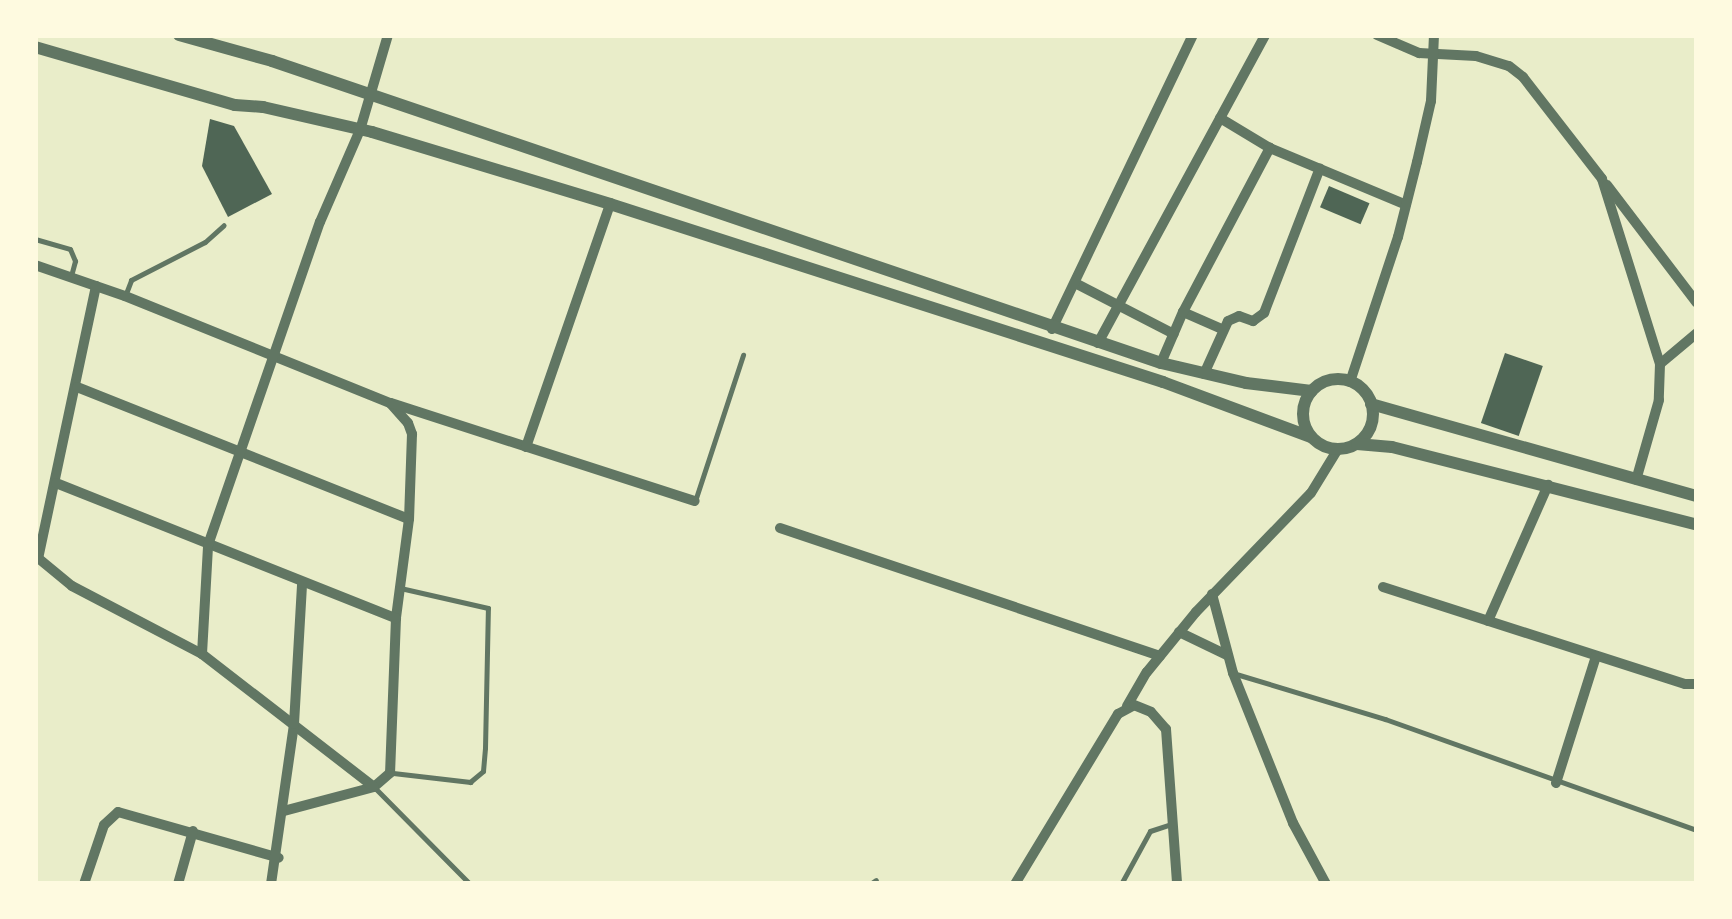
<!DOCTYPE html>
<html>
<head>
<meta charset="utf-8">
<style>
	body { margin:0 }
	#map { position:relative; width:1732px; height:919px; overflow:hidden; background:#e9edc9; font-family:Arial,sans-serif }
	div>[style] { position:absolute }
	.building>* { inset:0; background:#4f6655; transform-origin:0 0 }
	.service>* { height:5px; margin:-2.5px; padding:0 2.5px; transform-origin:2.5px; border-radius:2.5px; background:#617663 }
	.minor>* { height:10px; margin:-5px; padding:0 5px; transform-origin:5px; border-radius:5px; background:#617663 }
	.tertiary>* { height:12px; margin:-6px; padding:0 6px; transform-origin:6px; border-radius:6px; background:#617663 }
	.tertiary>.ring { margin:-6px; padding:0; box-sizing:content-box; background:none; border:12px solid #617663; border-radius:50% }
	span { translate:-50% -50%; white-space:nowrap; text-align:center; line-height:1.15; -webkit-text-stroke:9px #fefae0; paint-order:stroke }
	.frame { position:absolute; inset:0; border:38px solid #fefae0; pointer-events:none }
</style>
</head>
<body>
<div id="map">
	<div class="building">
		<i style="clip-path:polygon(210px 119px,234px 126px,272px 194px,228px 217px,202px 166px)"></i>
		<i style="left:1329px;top:186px;width:44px;height:23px;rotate:23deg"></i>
		<i style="left:1505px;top:353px;width:40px;height:74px;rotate:19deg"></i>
	</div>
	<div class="service">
		<i style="left:35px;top:239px;width:36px;rotate:16deg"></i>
		<i style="left:70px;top:249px;width:13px;rotate:67deg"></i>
		<i style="left:75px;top:261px;width:16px;rotate:105deg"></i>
		<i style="left:125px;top:296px;width:17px;rotate:-69deg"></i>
		<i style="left:131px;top:280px;width:83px;rotate:-27.2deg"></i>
		<i style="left:205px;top:242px;width:25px;rotate:-42deg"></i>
		<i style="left:695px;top:501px;width:154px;rotate:-71.8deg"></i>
		<i style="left:1236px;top:674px;width:156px;rotate:16.8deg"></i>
		<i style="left:1385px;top:719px;width:331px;rotate:19.6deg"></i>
		<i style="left:393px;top:773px;width:78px;rotate:6.7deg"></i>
		<i style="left:470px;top:782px;width:17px;rotate:-40deg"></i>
		<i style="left:483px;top:771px;width:23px;rotate:-85deg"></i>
		<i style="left:485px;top:748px;width:140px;rotate:-88.8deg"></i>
		<i style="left:488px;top:608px;width:90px;rotate:-167.2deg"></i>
		<i style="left:374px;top:787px;width:136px;rotate:45.3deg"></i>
		<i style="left:870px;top:884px;width:7px;rotate:-34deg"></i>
		<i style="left:1121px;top:884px;width:60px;rotate:-61.3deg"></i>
		<i style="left:1150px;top:831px;width:22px;rotate:-18deg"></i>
	</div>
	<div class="minor">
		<i style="left:1377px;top:35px;width:46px;rotate:23.2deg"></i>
		<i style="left:1419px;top:53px;width:57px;rotate:3deg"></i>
		<i style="left:1476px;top:56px;width:34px;rotate:17deg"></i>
		<i style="left:1509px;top:66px;width:18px;rotate:38deg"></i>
		<i style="left:1523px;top:77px;width:129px;rotate:52.2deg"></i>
		<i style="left:1602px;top:179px;width:194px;rotate:72.6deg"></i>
		<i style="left:1660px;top:364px;width:36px;rotate:92deg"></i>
		<i style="left:1659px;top:400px;width:83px;rotate:106deg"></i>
		<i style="left:1220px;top:118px;width:58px;rotate:31deg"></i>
		<i style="left:1270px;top:148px;width:147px;rotate:22.7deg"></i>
		<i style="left:1607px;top:185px;width:148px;rotate:52.7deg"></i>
		<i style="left:35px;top:265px;width:95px;rotate:19deg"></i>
		<i style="left:125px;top:296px;width:286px;rotate:22deg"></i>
		<i style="left:390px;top:403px;width:27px;rotate:48deg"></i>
		<i style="left:408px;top:423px;width:12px;rotate:70deg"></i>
		<i style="left:412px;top:434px;width:85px;rotate:92deg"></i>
		<i style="left:409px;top:519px;width:100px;rotate:97.5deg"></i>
		<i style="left:396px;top:618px;width:155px;rotate:92.2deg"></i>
		<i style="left:390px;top:773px;width:21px;rotate:139deg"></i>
		<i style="left:374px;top:787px;width:93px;rotate:165.1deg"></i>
		<i style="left:1075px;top:283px;width:111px;rotate:27.3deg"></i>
		<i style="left:96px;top:286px;width:278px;rotate:102deg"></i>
		<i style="left:38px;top:558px;width:44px;rotate:39.5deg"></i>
		<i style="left:72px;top:586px;width:147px;rotate:27.6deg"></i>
		<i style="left:202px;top:654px;width:217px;rotate:37.7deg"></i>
		<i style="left:1183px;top:312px;width:43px;rotate:23.6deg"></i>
		<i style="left:1052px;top:329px;width:326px;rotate:-64.4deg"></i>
		<i style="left:1098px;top:343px;width:350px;rotate:-61.5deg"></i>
		<i style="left:1161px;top:363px;width:56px;rotate:-66.7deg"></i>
		<i style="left:1183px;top:312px;width:186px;rotate:-62.1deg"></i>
		<i style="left:1660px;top:364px;width:48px;rotate:-40deg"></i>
		<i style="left:1204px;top:374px;width:58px;rotate:-65.6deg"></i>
		<i style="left:1228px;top:321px;width:12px;rotate:-24deg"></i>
		<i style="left:1239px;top:316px;width:15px;rotate:20deg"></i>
		<i style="left:1253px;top:321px;width:14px;rotate:-36deg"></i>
		<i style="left:1264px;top:313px;width:155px;rotate:-68.9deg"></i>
		<i style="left:1350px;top:382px;width:153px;rotate:-71.7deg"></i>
		<i style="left:1398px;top:237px;width:77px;rotate:-75.8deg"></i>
		<i style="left:1417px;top:162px;width:63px;rotate:-77.1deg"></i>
		<i style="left:1431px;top:101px;width:66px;rotate:-87.4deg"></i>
		<i style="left:77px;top:387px;width:357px;rotate:21.7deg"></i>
		<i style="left:391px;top:403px;width:319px;rotate:17.9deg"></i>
		<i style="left:526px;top:447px;width:257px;rotate:-70.9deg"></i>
		<i style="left:56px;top:483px;width:366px;rotate:21.7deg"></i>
		<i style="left:780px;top:528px;width:401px;rotate:18.6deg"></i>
		<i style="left:1383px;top:587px;width:317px;rotate:17.8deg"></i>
		<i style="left:1685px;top:684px;width:12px"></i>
		<i style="left:1212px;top:594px;width:82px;rotate:75.1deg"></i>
		<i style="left:1233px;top:673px;width:162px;rotate:68.2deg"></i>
		<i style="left:1293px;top:823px;width:69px;rotate:61.6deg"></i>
		<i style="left:1488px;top:621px;width:149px;rotate:-66.2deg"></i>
		<i style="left:1179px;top:632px;width:53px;rotate:25.6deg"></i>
		<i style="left:202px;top:654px;width:109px;rotate:-86.8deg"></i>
		<i style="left:208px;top:545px;width:342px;rotate:-70.9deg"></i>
		<i style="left:320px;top:222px;width:100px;rotate:-66.5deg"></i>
		<i style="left:360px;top:130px;width:99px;rotate:-73.6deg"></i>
		<i style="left:1127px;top:706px;width:39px;rotate:-60deg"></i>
		<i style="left:1147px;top:672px;width:77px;rotate:-50.8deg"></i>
		<i style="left:1196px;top:612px;width:165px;rotate:-46deg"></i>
		<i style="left:1311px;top:493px;width:52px;rotate:-58.5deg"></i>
		<i style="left:1556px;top:783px;width:133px;rotate:-72.5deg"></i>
		<i style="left:84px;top:884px;width:62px;rotate:-71.3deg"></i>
		<i style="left:104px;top:825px;width:19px;rotate:-43deg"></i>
		<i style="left:118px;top:812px;width:167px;rotate:15.9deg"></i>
		<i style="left:178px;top:884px;width:55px;rotate:-74.2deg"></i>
		<i style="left:271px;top:884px;width:162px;rotate:-81.8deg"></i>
		<i style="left:294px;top:724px;width:140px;rotate:-86.7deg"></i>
		<i style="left:1015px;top:884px;width:199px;rotate:-58.8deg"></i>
		<i style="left:1118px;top:714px;width:18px;rotate:-29deg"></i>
		<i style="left:1134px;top:705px;width:18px;rotate:22deg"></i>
		<i style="left:1151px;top:712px;width:23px;rotate:49deg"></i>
		<i style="left:1166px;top:729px;width:155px;rotate:85.9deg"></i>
	</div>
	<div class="tertiary">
		<i style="left:179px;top:35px;width:97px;rotate:15.6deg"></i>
		<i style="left:272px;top:61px;width:939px;rotate:18.76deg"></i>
		<i style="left:1161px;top:363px;width:87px;rotate:13.2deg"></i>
		<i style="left:1246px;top:383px;width:66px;rotate:6.9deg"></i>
		<i style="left:35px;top:47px;width:208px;rotate:16.2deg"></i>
		<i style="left:235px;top:105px;width:28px;rotate:4deg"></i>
		<i style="left:263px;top:107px;width:112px;rotate:12.9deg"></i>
		<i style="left:372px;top:132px;width:249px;rotate:16.8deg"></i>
		<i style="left:610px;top:204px;width:581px;rotate:17.84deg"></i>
		<i style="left:1163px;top:382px;width:158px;rotate:20.4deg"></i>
		<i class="ring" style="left:1303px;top:379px;width:58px;height:58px"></i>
		<i style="left:1371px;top:404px;width:339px;rotate:15.8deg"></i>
		<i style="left:1357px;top:444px;width:35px;rotate:5deg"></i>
		<i style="left:1392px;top:447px;width:315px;rotate:14.3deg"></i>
	</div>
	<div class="frame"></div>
</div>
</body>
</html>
